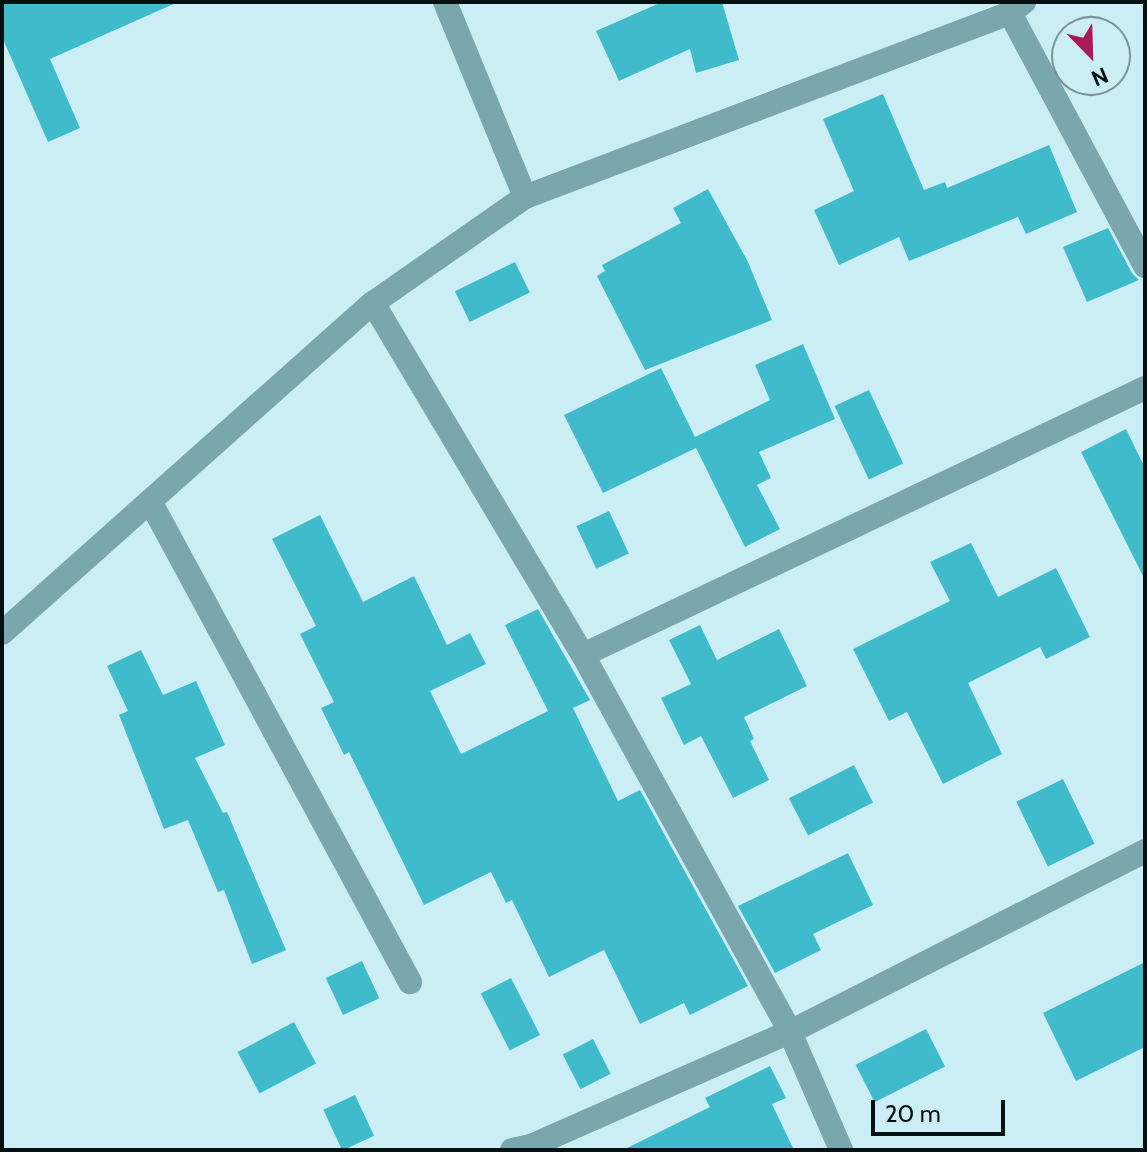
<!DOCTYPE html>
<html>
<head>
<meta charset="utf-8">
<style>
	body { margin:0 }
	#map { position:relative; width:1147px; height:1152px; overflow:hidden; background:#caeef4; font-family:Cabin,sans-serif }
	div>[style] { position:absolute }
	.building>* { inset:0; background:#40bbcc; transform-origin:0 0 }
	.minor>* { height:24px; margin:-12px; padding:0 12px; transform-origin:12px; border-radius:12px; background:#7aa6ad }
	span { translate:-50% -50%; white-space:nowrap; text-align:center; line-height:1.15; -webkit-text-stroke:8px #caeef4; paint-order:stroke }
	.frame { position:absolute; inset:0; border:4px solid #030f11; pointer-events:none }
	.north { position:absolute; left:1051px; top:16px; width:80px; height:80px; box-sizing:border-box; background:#caeef4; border:2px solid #7a9599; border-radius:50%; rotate:157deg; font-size:22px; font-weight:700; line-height:32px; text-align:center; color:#030f11 }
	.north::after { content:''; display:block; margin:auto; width:28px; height:36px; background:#a91a57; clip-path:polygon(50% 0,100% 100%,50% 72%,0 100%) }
	.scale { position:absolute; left:871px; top:1100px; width:134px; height:36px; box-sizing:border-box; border:4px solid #030f11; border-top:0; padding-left:10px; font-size:24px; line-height:28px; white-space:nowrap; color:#030f11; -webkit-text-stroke:6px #caeef4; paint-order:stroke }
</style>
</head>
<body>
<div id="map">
	<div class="building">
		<i style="clip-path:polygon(2px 2px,178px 2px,50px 59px,80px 128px,48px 142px,2px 37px)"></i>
		<i style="clip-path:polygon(662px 2px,722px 2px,739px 60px,696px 73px,690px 49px,619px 81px,596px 31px)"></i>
		<i style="clip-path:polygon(883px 94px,924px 190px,945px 182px,947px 188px,1049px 145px,1077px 212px,1026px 234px,1018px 217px,909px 261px,899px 237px,839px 265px,814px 210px,854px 191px,823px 119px)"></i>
		<i style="clip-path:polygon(708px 189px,748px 262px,772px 320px,645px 370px,597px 276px,605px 271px,602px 265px,681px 223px,673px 208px)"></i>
		<i style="clip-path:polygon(1108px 228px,1132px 273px,1139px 280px,1087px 302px,1063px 247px)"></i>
		<i style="left:515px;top:262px;width:34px;height:67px;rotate:64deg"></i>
		<i style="clip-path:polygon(803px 344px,835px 419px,759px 452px,771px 478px,757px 485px,780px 529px,745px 547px,696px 448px,603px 493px,564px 415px,661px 368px,695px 437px,770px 400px,755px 365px)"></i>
		<i style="left:869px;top:390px;width:81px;height:38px;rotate:65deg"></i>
		<i style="clip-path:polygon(1126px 429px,1145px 468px,1145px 580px,1081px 452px)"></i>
		<i style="left:609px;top:511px;width:47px;height:36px;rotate:65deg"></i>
		<i style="clip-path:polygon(320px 515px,363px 602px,414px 576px,447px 645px,470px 633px,486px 664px,430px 691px,461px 754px,548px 711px,505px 625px,538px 609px,590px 700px,573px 708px,618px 801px,640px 790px,748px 986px,690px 1015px,684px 1003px,640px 1024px,604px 950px,549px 977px,512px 900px,506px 903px,491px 872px,424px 905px,349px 752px,344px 755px,321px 708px,334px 702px,300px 634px,316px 626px,272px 539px)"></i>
		<i style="clip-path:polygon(971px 543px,998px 597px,1056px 568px,1090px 637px,1046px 659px,1040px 647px,968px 683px,1002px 754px,943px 784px,907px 712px,889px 721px,853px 649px,950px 601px,930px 562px)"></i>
		<i style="clip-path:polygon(700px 625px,717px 660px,779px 629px,807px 686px,744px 717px,754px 739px,750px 741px,769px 780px,733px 798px,701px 736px,684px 745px,661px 698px,691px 684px,669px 640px)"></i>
		<i style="clip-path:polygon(141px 650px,163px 695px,196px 681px,225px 745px,195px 758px,223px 813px,227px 812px,286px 950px,252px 964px,224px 890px,218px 892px,188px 820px,164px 829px,119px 715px,128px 711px,107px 666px)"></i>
		<i style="left:854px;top:765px;width:42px;height:73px;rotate:63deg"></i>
		<i style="left:1063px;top:779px;width:72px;height:52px;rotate:64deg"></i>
		<i style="clip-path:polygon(848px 853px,873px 905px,813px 934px,821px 950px,775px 973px,738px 906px)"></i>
		<i style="left:362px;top:961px;width:41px;height:40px;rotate:65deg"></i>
		<i style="clip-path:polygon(1145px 962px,1145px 1047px,1076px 1081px,1043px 1013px)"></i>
		<i style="left:511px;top:978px;width:64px;height:34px;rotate:63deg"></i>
		<i style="left:294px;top:1022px;width:47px;height:64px;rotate:62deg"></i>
		<i style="left:926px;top:1029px;width:42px;height:79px;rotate:63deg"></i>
		<i style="left:593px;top:1039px;width:39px;height:34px;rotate:63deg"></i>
		<i style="clip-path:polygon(770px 1066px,786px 1098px,772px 1104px,794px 1150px,623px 1150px,710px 1107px,705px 1098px)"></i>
		<i style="left:355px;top:1095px;width:45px;height:35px;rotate:65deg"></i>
	</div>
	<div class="minor">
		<i style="left:445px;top:2px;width:211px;rotate:67.7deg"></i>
		<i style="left:1010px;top:13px;width:287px;rotate:61.9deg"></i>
		<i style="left:373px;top:303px;width:410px;rotate:59.2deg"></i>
		<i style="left:583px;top:655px;width:430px;rotate:61.2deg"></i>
		<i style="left:790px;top:1032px;width:129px;rotate:66.6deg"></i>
		<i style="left:150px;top:501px;width:547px;rotate:61.61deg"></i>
		<i style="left:2px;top:633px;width:497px;rotate:-41.7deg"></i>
		<i style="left:373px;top:303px;width:185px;rotate:-34.9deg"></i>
		<i style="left:525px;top:197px;width:519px;rotate:-20.78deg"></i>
		<i style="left:1010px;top:13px;width:18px;rotate:-38deg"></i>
		<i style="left:583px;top:655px;width:622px;rotate:-25.41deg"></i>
		<i style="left:512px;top:1150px;width:19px;rotate:-12deg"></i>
		<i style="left:531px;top:1146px;width:283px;rotate:-23.8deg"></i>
		<i style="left:790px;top:1032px;width:398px;rotate:-27deg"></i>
	</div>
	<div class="frame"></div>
	<div class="north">N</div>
	<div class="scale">20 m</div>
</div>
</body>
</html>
